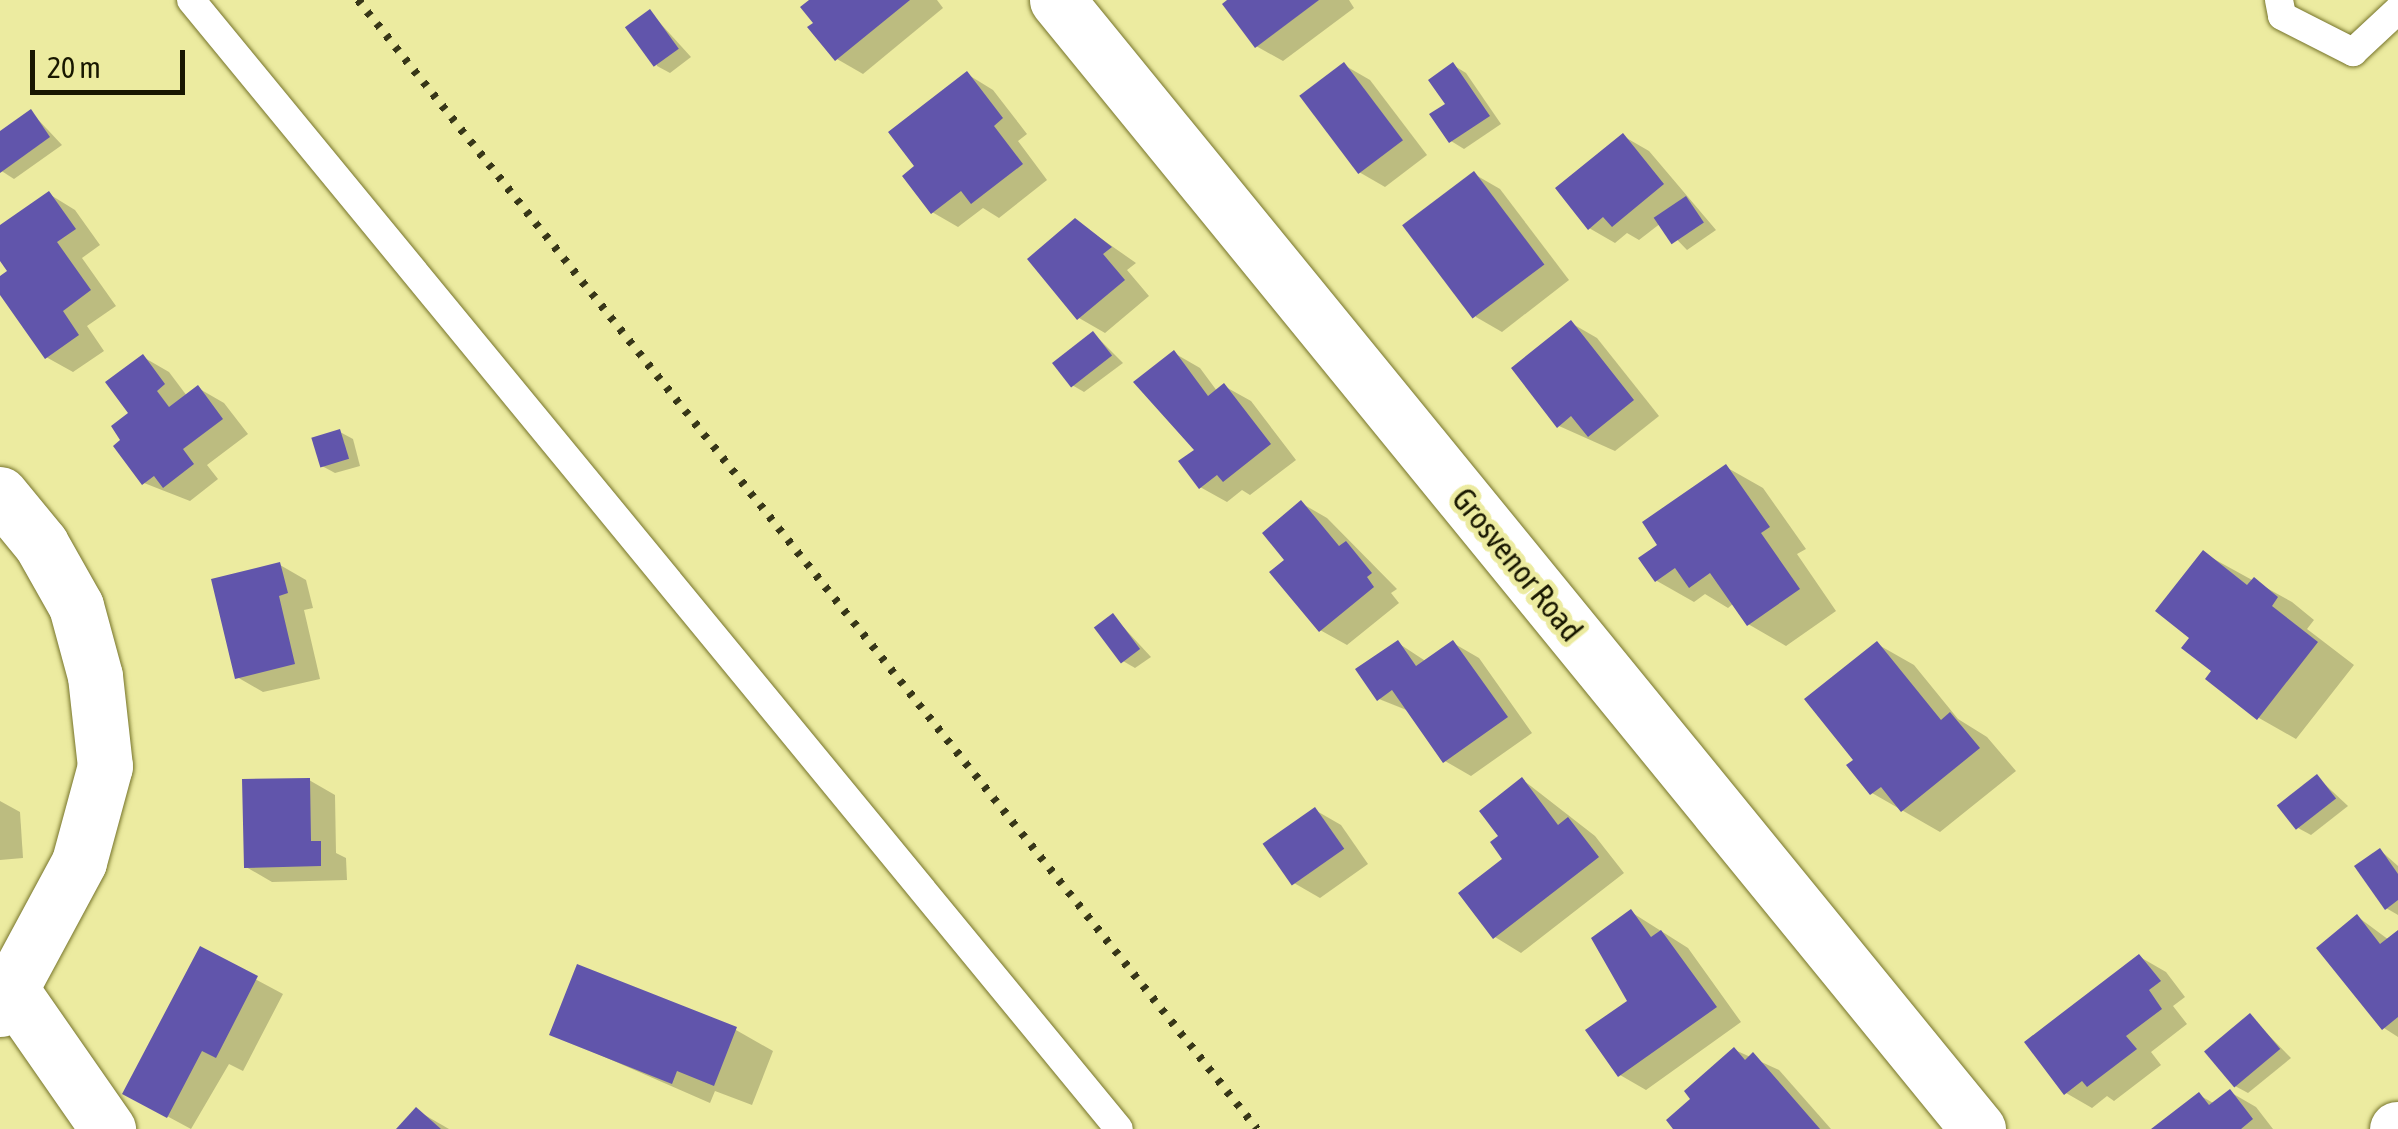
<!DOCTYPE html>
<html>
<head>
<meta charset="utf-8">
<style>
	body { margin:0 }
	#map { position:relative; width:2398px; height:1129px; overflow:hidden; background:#eceba0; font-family:"Asap Condensed",sans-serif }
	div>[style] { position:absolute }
	.shadow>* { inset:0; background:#0003 }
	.building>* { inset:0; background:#6155ab; transform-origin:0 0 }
	.roads { filter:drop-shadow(0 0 2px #76742b) drop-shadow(0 0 2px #76742b) }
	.service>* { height:28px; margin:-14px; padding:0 14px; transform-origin:14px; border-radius:14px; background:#fff }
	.minor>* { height:55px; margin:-27.5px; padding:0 27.5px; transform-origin:27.5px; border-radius:27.5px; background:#fff }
	.rail>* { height:8px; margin-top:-4px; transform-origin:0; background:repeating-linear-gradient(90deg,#373618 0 5px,transparent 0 15px) }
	span { translate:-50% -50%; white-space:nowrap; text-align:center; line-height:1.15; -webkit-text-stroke:10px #eceba0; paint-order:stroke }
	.street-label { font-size:32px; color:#181700 }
	.scale { position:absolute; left:30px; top:50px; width:155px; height:45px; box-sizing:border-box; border:5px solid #181700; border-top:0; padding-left:12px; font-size:30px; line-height:35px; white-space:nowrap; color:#181700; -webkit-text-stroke:8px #eceba0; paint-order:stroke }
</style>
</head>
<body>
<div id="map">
	<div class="shadow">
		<i style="clip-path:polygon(813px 0,937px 0,943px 8px,863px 74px,837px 59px)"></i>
		<i style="clip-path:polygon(1231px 0,1349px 0,1354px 8px,1283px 61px,1256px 46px)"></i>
		<i style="clip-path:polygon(650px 12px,691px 57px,670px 73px,657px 66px)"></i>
		<i style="clip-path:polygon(1344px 65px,1370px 80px,1427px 155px,1385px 187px,1359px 172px)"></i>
		<i style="clip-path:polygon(1453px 65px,1466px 73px,1501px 124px,1464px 149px,1451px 141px)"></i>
		<i style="clip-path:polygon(967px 74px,993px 90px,1027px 134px,1018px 141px,1047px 180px,999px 218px,983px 208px,958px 227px,932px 212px,917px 167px)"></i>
		<i style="clip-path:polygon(31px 112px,62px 145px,14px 179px,0 170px,0 134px)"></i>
		<i style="clip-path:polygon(1623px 136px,1649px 151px,1716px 230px,1687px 250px,1661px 223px,1639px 240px,1627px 233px,1615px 243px,1589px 228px)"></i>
		<i style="clip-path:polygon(1474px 174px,1500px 189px,1569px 280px,1502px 332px,1476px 317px)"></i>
		<i style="clip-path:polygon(49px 194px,75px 210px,100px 245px,82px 258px,116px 306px,87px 326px,104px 351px,73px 372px,46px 357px,0 290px,0 279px,11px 272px,0 257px,0 228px)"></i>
		<i style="clip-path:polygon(1076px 221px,1136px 263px,1127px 270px,1149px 296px,1105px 333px,1079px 318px)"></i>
		<i style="clip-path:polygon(1571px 323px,1597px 338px,1659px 416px,1615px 451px,1559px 426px)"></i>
		<i style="clip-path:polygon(1094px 334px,1123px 363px,1084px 392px,1072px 385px)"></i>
		<i style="clip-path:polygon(1174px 353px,1200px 368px,1217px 391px,1224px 386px,1251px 401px,1296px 460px,1250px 495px,1242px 490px,1227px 502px,1200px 487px,1197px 450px,1136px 382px)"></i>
		<i style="clip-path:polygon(143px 357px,169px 372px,187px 396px,198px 388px,224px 403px,248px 434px,207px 465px,218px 479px,190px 501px,144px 483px,124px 440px)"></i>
		<i style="clip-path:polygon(340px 432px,353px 439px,360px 466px,335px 473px,322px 466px)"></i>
		<i style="clip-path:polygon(1726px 467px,1763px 488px,1806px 549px,1797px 554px,1836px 611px,1786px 646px,1748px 624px,1734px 603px,1728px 608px,1705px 594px,1694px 602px,1657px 581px,1660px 545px)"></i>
		<i style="clip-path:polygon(1301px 503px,1327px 518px,1397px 589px,1391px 593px,1399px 603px,1347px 645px,1320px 630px)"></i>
		<i style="clip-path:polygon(2203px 553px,2292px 602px,2314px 620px,2307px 629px,2354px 665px,2296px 739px,2259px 718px,2193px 637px)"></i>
		<i style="clip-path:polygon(280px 565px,306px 580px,313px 608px,304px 610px,320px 679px,263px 692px,237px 677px)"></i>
		<i style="clip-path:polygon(1113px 616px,1151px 657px,1135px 668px,1123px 661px)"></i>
		<i style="clip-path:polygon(1398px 643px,1427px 662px,1453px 643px,1479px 658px,1532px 733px,1471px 776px,1445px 761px,1409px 711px,1379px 699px)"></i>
		<i style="clip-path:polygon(1877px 644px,1914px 665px,1958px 719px,1987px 737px,2016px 771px,1940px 832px,1872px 793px,1856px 760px)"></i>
		<i style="clip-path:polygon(2317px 777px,2348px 806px,2311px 835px,2298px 828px)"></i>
		<i style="clip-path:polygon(309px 780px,335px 795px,336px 853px,346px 858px,347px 880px,272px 882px,246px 867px)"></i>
		<i style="clip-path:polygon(1523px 780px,1595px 836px,1624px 873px,1521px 953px,1495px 937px,1505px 859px,1502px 836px)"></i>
		<i style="clip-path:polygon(0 801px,20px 812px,23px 858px,0 860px)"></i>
		<i style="clip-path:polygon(1315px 810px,1341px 825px,1368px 864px,1320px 898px,1294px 883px)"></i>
		<i style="clip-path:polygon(2380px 850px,2398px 866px,2398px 915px,2386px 908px)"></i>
		<i style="clip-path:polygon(1631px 912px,1688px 948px,1741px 1022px,1646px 1090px,1620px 1075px,1630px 1001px)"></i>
		<i style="clip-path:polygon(2358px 917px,2389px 940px,2398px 933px,2398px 1037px,2384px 1028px)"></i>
		<i style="clip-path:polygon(201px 950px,283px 994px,243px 1071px,229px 1064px,191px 1129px,152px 1108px)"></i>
		<i style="clip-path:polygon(2140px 957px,2166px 972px,2185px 997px,2173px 1006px,2187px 1024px,2151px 1052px,2161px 1065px,2114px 1101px,2107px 1096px,2092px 1108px,2066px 1093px)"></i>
		<i style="clip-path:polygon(579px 967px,736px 1030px,773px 1051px,752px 1105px,715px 1091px,710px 1103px,552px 1034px)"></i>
		<i style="clip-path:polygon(2250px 1016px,2291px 1058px,2248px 1093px,2235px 1086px)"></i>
		<i style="clip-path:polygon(1735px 1050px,1779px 1070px,1831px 1129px,1677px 1129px)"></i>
		<i style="clip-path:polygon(2230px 1092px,2256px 1107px,2273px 1129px,2155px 1129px,2199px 1095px,2215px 1104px)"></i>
		<i style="clip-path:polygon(416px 1110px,449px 1129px,400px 1129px)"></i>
	</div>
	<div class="building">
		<i style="clip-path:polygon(809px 0,910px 0,835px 61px,807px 27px,813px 23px,800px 7px)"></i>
		<i style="clip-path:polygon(1227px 0,1319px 0,1255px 48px,1222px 4px)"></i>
		<i style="left:650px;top:9px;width:49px;height:31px;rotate:54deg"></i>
		<i style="left:1344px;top:62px;width:98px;height:56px;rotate:53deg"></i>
		<i style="clip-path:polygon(1453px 62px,1490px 116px,1449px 143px,1429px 114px,1445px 104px,1428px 80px)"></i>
		<i style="clip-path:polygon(967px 71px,1003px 118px,994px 126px,1023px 164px,971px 204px,961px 191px,931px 214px,902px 176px,914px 166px,888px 132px)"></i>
		<i style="clip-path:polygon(31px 109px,50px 137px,0 173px,0 131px)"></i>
		<i style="clip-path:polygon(1623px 133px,1664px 184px,1612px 227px,1603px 217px,1588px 230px,1555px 188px)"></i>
		<i style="left:1474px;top:171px;width:117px;height:90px;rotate:53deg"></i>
		<i style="clip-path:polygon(49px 191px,76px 229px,57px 242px,91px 290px,63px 311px,79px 335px,45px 359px,0 295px,0 276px,7px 271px,0 261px,0 225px)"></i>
		<i style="left:1686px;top:196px;width:32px;height:39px;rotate:56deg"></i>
		<i style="clip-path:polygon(1075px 218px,1112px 247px,1103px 254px,1125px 280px,1077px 320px,1027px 259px)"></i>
		<i style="clip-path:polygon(1571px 320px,1634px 400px,1588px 437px,1571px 416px,1557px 428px,1511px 368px)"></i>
		<i style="left:1093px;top:331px;width:31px;height:52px;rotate:52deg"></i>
		<i style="clip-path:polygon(1174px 350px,1208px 396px,1224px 383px,1271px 444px,1223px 482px,1217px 475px,1199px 489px,1178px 461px,1194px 450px,1133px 382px)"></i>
		<i style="clip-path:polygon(143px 354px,165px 384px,157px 391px,169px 407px,198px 385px,223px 419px,183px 449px,194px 464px,163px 488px,154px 476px,142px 485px,113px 446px,120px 440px,111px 426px,128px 413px,105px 382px)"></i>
		<i style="left:340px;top:429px;width:31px;height:30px;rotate:73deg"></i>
		<i style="clip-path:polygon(1726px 464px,1770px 527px,1761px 533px,1800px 589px,1747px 626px,1710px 573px,1689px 588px,1675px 568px,1655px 582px,1638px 558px,1657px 545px,1642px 522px)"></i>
		<i style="clip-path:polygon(1301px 500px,1339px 546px,1346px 541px,1372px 573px,1367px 577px,1374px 587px,1319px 632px,1269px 572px,1284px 560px,1262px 533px)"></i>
		<i style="clip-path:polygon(2203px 550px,2247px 585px,2254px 577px,2278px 597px,2272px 606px,2318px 642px,2257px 720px,2205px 679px,2211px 671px,2181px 648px,2189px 638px,2155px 611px)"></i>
		<i style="clip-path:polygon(280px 562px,288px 593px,279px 596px,295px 664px,235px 679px,211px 579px)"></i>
		<i style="left:1113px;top:613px;width:45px;height:24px;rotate:53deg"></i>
		<i style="clip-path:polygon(1398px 640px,1416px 666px,1453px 640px,1508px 717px,1443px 763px,1392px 690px,1377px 701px,1355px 669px)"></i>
		<i style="clip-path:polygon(1877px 641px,1941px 720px,1950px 712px,1980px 748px,1901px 812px,1881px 787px,1870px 795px,1846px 765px,1853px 760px,1804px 699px)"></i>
		<i style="left:2317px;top:774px;width:31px;height:51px;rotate:52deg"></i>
		<i style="clip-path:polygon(1522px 777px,1558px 825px,1568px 817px,1599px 857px,1493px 939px,1458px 893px,1502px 859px,1490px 842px,1498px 836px,1479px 811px)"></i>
		<i style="clip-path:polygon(310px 778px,311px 841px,321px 841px,321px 866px,244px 868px,242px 779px)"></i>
		<i style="left:1315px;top:807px;width:51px;height:64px;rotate:55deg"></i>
		<i style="clip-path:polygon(2380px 848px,2398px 874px,2398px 900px,2385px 910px,2354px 866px)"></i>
		<i style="clip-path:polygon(1631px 909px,1651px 937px,1661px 930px,1717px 1007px,1618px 1077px,1585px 1030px,1627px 1001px,1591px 938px)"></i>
		<i style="clip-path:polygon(2357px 914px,2380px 944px,2398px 930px,2398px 1017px,2382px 1030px,2316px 948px)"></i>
		<i style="clip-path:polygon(200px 946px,258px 976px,216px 1058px,202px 1051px,167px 1118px,122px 1094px)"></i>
		<i style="clip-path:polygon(2139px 954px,2161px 981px,2149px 990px,2162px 1009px,2126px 1036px,2137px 1049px,2087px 1087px,2082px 1081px,2064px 1095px,2024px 1042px)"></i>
		<i style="clip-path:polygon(577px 964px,737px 1027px,714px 1086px,677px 1071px,672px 1084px,549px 1035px)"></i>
		<i style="left:2250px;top:1013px;width:47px;height:60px;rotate:50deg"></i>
		<i style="clip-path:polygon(1734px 1047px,1745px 1060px,1753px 1052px,1820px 1129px,1673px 1129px,1666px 1120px,1690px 1099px,1684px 1091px)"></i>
		<i style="clip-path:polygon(2230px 1089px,2253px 1119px,2241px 1129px,2151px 1129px,2199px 1092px,2209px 1105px)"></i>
		<i style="clip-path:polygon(416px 1107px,441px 1129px,396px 1129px)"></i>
	</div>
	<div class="roads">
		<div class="service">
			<i style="left:191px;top:0;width:1461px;rotate:50.58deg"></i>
			<i style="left:2279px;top:0;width:16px;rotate:79deg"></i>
			<i style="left:2282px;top:16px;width:80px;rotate:26.9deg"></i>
			<i style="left:2353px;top:52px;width:62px;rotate:-43deg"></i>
		</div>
		<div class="minor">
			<i style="left:1057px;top:0;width:1457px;rotate:50.79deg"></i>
			<i style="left:0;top:494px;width:65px;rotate:50.6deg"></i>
			<i style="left:41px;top:544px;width:71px;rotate:60.6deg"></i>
			<i style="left:76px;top:606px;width:73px;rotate:74.8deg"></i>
			<i style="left:95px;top:676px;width:91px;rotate:83.7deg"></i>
			<i style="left:105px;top:766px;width:99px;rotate:105.2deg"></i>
			<i style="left:79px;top:862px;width:167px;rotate:118.3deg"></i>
			<i style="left:0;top:988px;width:10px"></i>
			<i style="left:10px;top:988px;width:172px;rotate:55.2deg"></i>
			<i style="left:2397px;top:1129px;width:1px"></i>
		</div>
	</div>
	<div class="rail">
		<i style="left:358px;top:0;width:1443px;rotate:51.47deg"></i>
	</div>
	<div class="street-label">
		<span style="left:1517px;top:565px;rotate:51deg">Grosvenor Road</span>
	</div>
	<div class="scale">20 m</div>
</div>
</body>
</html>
